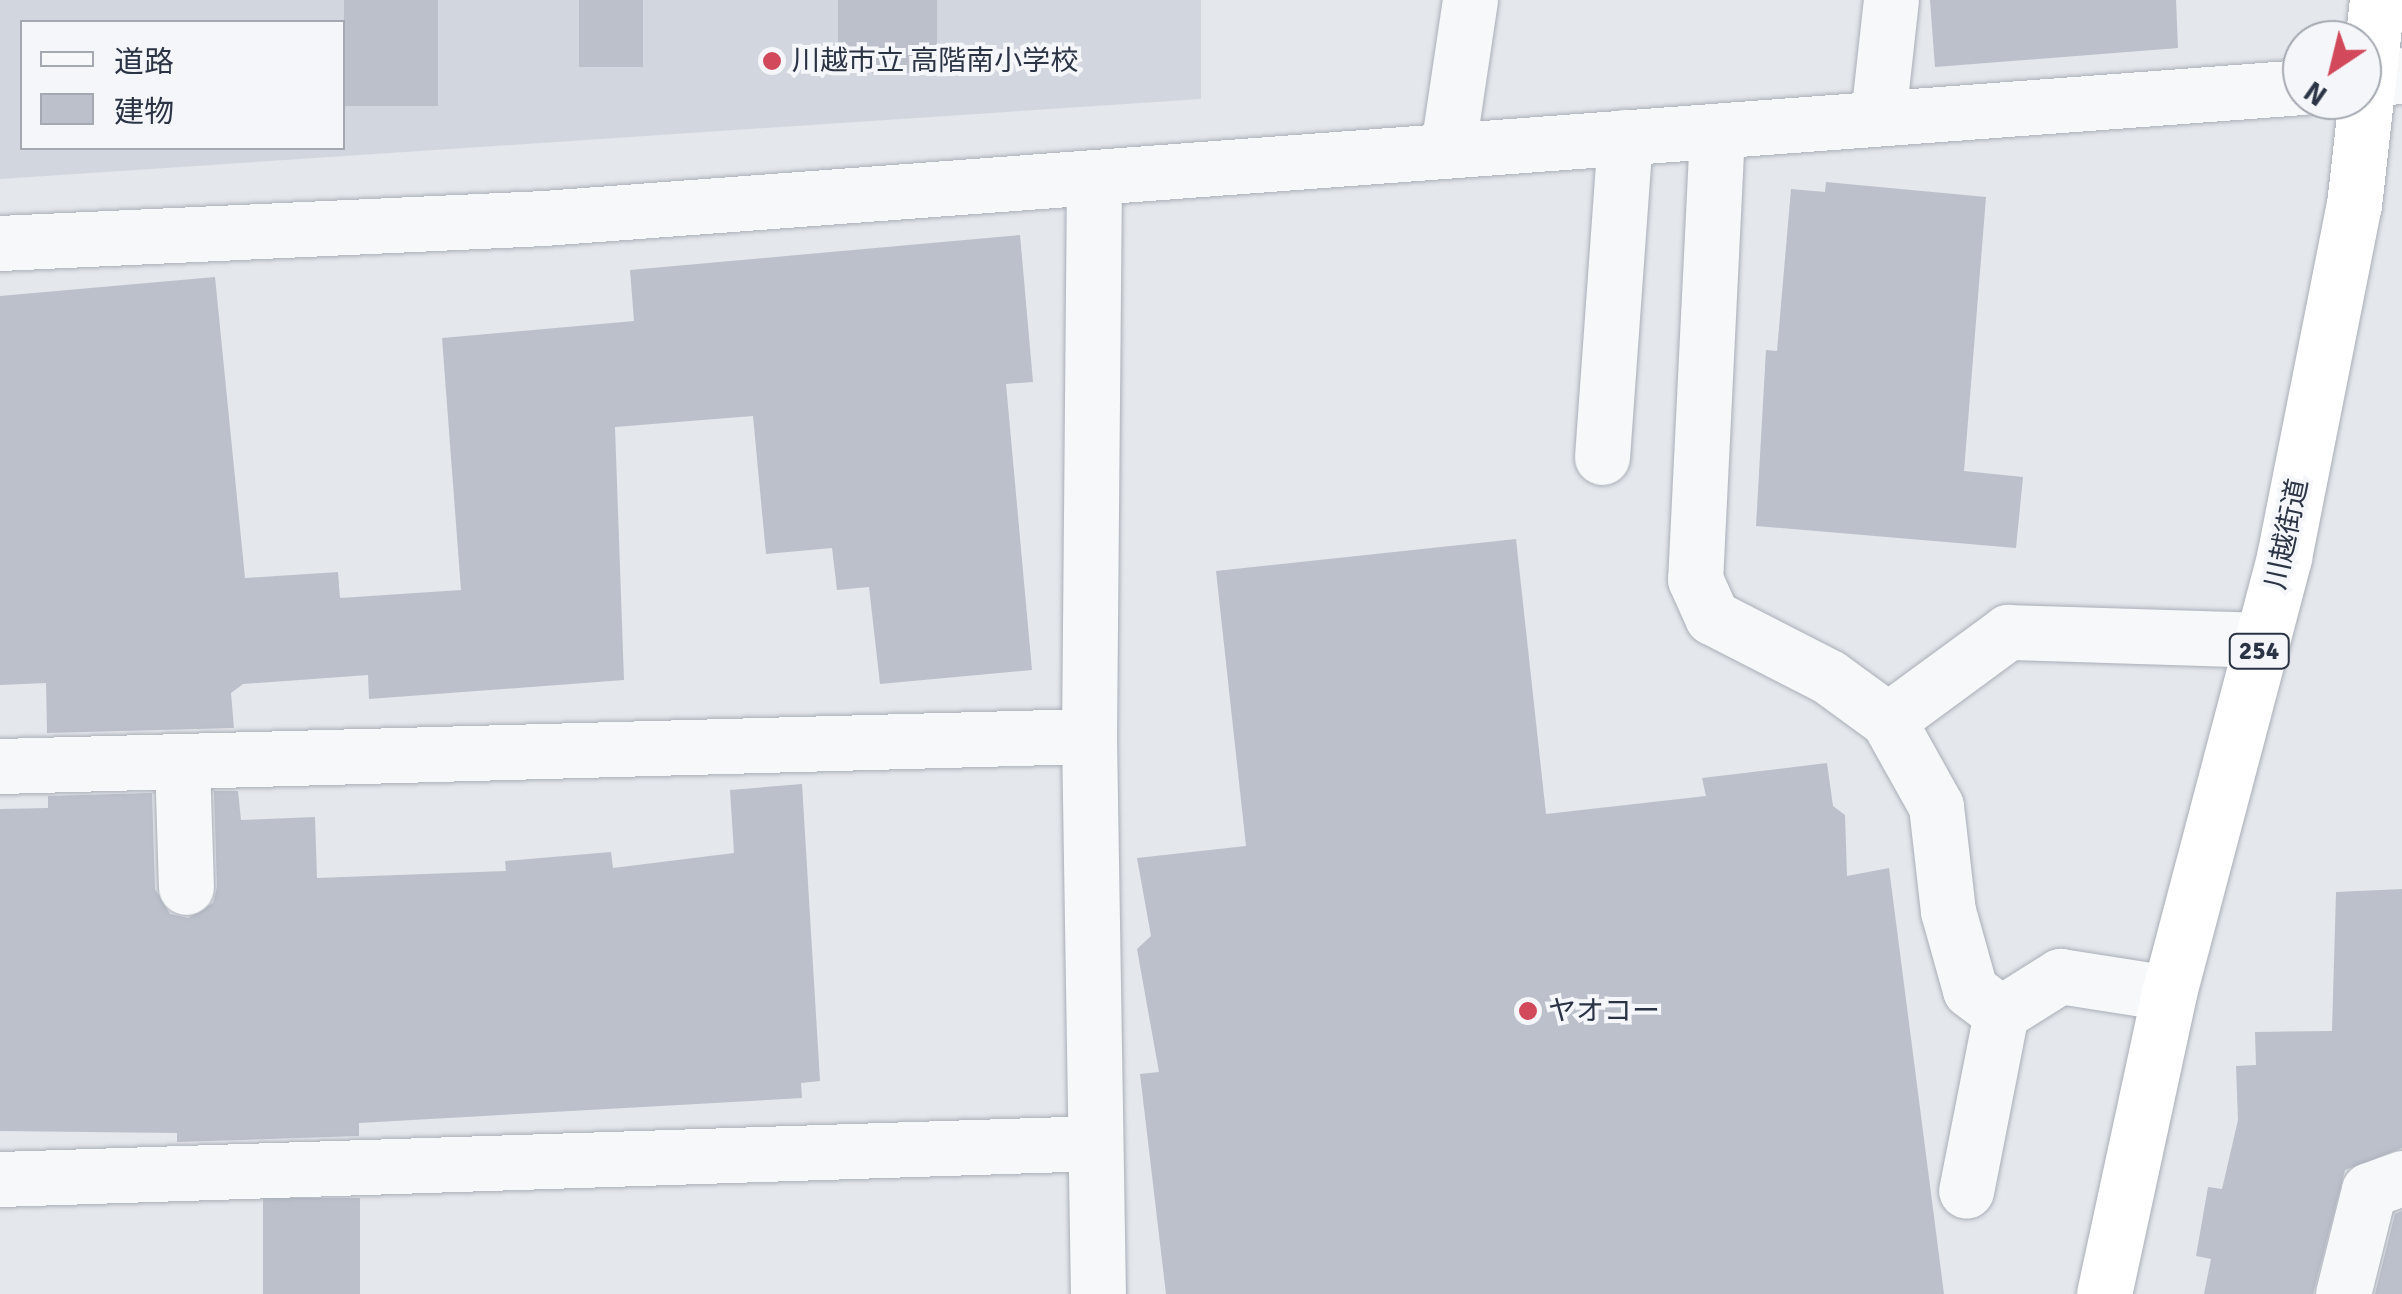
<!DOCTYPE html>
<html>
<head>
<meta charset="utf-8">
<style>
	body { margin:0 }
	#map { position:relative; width:2402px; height:1294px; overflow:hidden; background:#e4e7ec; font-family:Signika,"Noto Sans JP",sans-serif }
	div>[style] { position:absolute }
	.built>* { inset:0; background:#d2d6de }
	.building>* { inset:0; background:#bbc0ca; transform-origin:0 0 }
	.roads { filter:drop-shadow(0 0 2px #a9aeb7) drop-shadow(0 0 2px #a9aeb7) }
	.minor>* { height:55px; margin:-27.5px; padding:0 27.5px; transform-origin:27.5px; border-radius:27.5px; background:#f7f8fa }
	.highway>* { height:55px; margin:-27.5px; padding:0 27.5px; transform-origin:27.5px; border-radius:27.5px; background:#fff }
	.dots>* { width:28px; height:28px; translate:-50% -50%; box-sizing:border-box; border:5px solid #f4f6f9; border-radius:50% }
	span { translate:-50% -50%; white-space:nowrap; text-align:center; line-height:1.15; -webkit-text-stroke:8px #f4f6f9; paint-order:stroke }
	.shield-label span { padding:2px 8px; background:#f4f6f9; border:2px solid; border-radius:8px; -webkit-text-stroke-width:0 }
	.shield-label { font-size:25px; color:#2b3445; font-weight:700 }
	.poi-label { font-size:28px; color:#2b3445 }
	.left { translate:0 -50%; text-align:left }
	.street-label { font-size:28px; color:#2b3445 }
	.legend { position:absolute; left:20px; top:20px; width:325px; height:130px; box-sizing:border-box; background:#f4f6f9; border:2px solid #a4a8b1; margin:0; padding:12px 18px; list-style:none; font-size:30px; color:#2b3445 }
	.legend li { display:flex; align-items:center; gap:20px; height:50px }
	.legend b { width:50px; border:2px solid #a4a8b1 }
	.north { position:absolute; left:2282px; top:20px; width:100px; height:100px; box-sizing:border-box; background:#f4f6f9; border:2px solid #a4a8b1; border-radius:50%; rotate:215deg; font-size:28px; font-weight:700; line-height:40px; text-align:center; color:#2b3445 }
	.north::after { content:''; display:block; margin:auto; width:35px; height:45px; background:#d1495b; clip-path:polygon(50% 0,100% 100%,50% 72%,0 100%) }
</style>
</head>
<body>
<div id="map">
	<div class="built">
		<i style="clip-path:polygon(evenodd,0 0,1201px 0,1201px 99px,0 179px,0 0,22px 22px,342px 22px,342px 148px,22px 148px,22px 22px)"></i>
	</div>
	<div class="building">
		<i style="left:344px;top:0;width:94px;height:106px"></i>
		<i style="left:579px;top:0;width:64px;height:67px"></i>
		<i style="left:838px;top:0;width:99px;height:73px"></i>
		<i style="clip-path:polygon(1930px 0,2176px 0,2178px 48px,1935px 67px)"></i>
		<i style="clip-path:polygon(1826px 182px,1986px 197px,1964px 471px,2023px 477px,2016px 548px,1756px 526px,1766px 350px,1777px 351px,1791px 189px,1825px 192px)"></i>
		<i style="clip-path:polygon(1020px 235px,1033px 382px,1006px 384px,1032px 670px,880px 684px,869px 587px,837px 590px,832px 548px,766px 554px,753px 416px,615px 427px,624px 680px,369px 699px,368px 675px,243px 684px,231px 693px,234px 728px,47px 733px,46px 683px,0 685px,0 296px,215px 277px,245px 578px,338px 572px,340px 598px,461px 590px,442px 338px,634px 321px,630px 270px)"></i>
		<i style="clip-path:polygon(1516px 539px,1546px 814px,1706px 796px,1702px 778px,1827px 763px,1833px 806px,1845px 815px,1847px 876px,1889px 868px,1944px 1294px,1166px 1294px,1140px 1074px,1159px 1072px,1137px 949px,1151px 936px,1137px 858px,1246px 846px,1216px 571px)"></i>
		<i style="clip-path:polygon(802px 784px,820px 1081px,801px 1083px,802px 1098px,359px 1123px,359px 1136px,177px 1142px,177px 1133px,0 1131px,0 809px,48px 808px,48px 796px,152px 793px,155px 889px,170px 914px,188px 918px,213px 903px,217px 887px,214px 791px,238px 791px,241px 820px,315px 817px,317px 878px,506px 871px,505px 861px,611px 852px,613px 868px,734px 853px,730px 790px)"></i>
		<i style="clip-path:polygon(2402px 889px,2402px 1148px,2345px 1170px,2313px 1294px,2204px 1294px,2211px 1259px,2196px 1256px,2208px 1187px,2222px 1189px,2238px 1120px,2236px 1066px,2256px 1065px,2255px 1032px,2332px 1031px,2336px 892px)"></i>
		<i style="left:360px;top:1198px;width:96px;height:97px;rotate:90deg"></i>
		<i style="clip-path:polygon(2402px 1211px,2402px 1294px,2375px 1294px,2395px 1214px)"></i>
	</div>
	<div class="roads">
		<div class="minor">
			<i style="left:2362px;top:82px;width:41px;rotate:-9.9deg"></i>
			<i style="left:1878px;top:117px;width:118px;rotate:-83.7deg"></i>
			<i style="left:1717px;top:132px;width:448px;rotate:92.8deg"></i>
			<i style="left:1695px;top:579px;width:42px;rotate:65.9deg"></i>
			<i style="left:1712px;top:617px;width:131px;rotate:27.1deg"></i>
			<i style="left:1829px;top:677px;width:73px;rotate:36.1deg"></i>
			<i style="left:1888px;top:720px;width:98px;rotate:60.8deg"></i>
			<i style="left:1936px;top:806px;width:106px;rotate:83.5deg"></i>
			<i style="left:1948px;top:911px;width:82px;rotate:74.4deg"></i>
			<i style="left:1970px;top:990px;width:39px;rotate:37deg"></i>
			<i style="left:2001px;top:1013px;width:181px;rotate:101.1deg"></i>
			<i style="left:1448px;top:147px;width:149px;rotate:-81.5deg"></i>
			<i style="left:1094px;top:177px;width:559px;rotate:90.51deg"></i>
			<i style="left:1089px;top:736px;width:558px;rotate:89.08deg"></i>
			<i style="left:0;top:243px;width:545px;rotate:-2.63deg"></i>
			<i style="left:544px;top:218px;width:1763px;rotate:-4.26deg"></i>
			<i style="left:1602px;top:457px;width:321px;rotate:-85.9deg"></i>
			<i style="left:1888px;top:720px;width:149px;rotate:-36.3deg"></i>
			<i style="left:2008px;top:632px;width:254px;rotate:1.8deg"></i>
			<i style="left:182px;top:761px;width:126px;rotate:88.2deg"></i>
			<i style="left:0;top:766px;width:1089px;rotate:-1.58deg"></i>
			<i style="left:2001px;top:1013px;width:70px;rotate:-32.1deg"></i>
			<i style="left:2060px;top:976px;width:110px;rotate:8.9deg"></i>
			<i style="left:0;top:1179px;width:1095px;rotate:-1.88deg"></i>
			<i style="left:2343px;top:1294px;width:107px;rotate:-76deg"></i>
			<i style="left:2369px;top:1190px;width:35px;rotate:-20deg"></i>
		</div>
		<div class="highway">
			<i style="left:2104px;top:1294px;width:308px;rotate:-77.8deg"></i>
			<i style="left:2169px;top:993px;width:451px;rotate:-75.2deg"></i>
			<i style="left:2284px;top:557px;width:359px;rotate:-78.8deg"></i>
			<i style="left:2354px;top:205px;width:206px;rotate:-83.6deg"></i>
		</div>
	</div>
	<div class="dots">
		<i style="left:772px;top:61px;background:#d1495b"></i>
		<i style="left:1528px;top:1011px;background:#d1495b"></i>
	</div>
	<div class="shield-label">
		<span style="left:2259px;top:651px">254</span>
	</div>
	<div class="poi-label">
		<span class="left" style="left:792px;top:61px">川越市立 高階南小学校</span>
		<span class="left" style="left:1548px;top:1011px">ヤオコー</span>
	</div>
	<div class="street-label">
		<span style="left:2287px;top:534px;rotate:-78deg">川越街道</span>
	</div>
	<ul class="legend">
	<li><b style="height:12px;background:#f7f8fa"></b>道路</li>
	<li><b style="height:28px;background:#bbc0ca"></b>建物</li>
	</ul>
	<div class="north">N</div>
</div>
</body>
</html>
